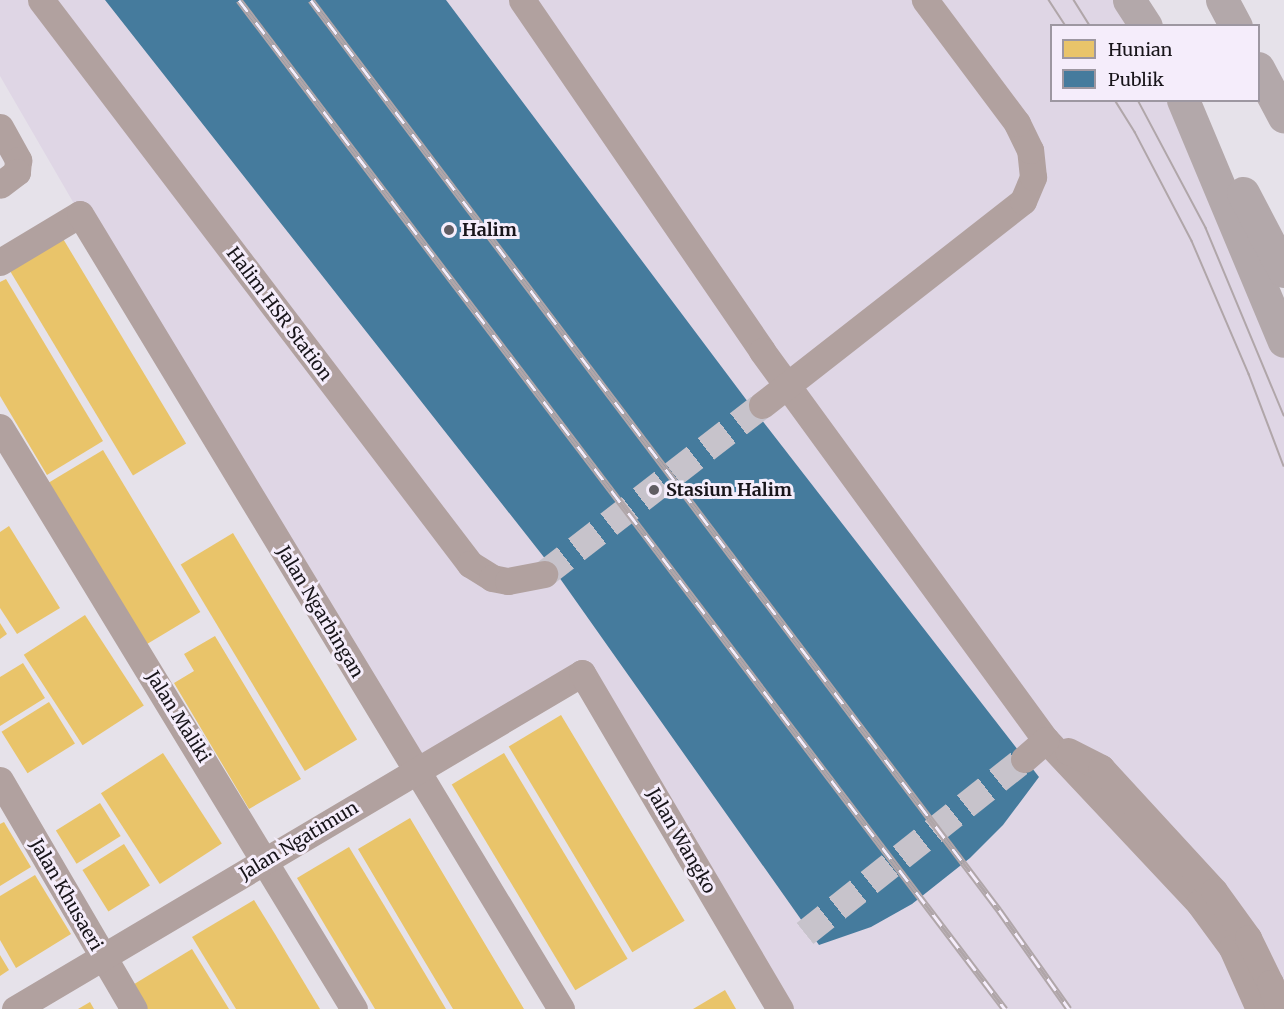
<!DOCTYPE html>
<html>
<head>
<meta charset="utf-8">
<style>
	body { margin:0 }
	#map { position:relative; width:1284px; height:1009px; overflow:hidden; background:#e6e2ea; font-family:Merriweather,serif }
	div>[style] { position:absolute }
	.built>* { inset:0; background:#dfd6e5 }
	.homes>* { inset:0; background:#e9c46a; transform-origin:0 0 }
	.public>* { inset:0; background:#457b9d }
	.minor-tunnel>* { height:27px; margin-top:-13.5px; transform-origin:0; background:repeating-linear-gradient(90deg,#c7c3cb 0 27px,transparent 0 41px) }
	.minor>* { height:27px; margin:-13.5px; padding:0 13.5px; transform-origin:13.5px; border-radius:13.5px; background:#b1a19f }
	.highway>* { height:33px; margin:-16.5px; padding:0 16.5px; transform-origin:16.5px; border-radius:16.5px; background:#b3a8aa }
	.tram>* { height:1.5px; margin:-0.75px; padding:0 0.75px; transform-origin:0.75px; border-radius:0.75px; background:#b0a6a9 }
	.rail>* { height:7px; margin-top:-3.5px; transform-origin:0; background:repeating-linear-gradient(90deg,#f5edfb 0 14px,#b0a6a9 0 28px); box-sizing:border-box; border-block:2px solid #b0a6a9 }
	.dots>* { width:16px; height:16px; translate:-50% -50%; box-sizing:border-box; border:3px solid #f5edfb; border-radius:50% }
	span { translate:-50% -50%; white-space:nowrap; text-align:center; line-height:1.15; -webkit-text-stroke:6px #f5edfb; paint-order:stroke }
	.poi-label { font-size:18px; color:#18151a; font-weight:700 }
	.left { translate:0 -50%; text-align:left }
	.street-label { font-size:18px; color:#18151a }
	.legend { position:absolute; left:1050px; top:24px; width:210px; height:78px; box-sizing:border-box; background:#f5edfb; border:2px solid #9d97a1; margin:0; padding:8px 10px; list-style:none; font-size:18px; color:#18151a }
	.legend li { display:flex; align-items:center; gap:12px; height:30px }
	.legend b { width:30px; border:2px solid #9d97a1 }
</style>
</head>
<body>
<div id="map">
	<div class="built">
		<i style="clip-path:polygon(0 0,1129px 0,1146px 25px,1052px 26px,1052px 100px,1183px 101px,1284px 341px,1284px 1009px,780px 1009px,582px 673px,416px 770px,80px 214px,0 76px)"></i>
	</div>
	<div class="homes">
		<i style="left:62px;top:237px;width:241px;height:62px;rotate:59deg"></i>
		<i style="clip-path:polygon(6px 279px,103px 441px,47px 475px,0 396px,0 282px)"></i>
		<i style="left:103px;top:450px;width:189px;height:65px;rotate:59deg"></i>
		<i style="clip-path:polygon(9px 526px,60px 608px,17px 634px,0 608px,0 532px)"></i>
		<i style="left:233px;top:533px;width:241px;height:61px;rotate:59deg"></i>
		<i style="left:85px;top:615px;width:108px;height:73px;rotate:57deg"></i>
		<i style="clip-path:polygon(0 623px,7px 634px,0 639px)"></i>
		<i style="clip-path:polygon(215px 636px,301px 779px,249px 809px,174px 683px,194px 671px,184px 654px)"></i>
		<i style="clip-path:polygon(23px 663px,45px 698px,0 726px,0 677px)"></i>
		<i style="left:49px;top:702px;width:49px;height:56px;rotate:58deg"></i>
		<i style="left:561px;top:715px;width:240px;height:61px;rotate:59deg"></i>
		<i style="left:163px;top:753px;width:108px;height:74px;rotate:57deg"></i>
		<i style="left:504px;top:753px;width:240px;height:61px;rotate:59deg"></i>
		<i style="left:100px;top:803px;width:39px;height:52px;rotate:58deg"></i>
		<i style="clip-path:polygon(410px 818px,485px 944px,524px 1009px,453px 1009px,410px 937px,358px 849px)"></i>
		<i style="clip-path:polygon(4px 822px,31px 867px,0 886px,0 824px)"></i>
		<i style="left:124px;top:844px;width:49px;height:49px;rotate:58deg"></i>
		<i style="clip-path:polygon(349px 847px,402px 935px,446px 1009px,375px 1009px,323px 922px,297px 878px)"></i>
		<i style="clip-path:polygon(35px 875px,71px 934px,16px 968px,0 940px,0 896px)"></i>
		<i style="clip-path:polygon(254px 900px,275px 934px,320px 1009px,236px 1009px,192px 937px)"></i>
		<i style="clip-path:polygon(192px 949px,229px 1009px,144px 1009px,131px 986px)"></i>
		<i style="clip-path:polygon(0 955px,9px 970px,0 976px)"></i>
		<i style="clip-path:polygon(725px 990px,736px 1009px,693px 1009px)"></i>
		<i style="clip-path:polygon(90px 1002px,94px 1009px,78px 1009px)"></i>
	</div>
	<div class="public">
		<i style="clip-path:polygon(105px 0,446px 0,754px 410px,1039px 777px,1003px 825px,970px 858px,912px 904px,871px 927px,819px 945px,554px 570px)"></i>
	</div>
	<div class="minor-tunnel">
		<i style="left:544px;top:574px;width:276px;rotate:-37.8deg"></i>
		<i style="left:805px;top:933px;width:280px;rotate:-38.5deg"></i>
	</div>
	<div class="minor">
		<i style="left:41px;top:0;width:709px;rotate:52.74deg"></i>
		<i style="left:470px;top:564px;width:26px;rotate:32deg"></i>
		<i style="left:492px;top:578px;width:16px;rotate:11deg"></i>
		<i style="left:508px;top:581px;width:37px;rotate:-11deg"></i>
		<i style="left:522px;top:0;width:425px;rotate:55.6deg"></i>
		<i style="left:762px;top:351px;width:482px;rotate:53.9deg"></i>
		<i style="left:1046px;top:740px;width:224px;rotate:46.8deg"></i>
		<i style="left:1199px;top:903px;width:56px;rotate:53.7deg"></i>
		<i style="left:1232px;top:948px;width:67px;rotate:66.1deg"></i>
		<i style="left:0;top:127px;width:38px;rotate:61deg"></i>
		<i style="left:18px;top:160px;width:12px;rotate:95deg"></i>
		<i style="left:17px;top:172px;width:21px;rotate:143deg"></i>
		<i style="left:0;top:262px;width:93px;rotate:-31deg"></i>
		<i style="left:80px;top:214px;width:929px;rotate:58.82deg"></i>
		<i style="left:762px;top:405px;width:331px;rotate:-38deg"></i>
		<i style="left:1023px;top:201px;width:26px;rotate:-67deg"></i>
		<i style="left:1033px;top:177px;width:27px;rotate:-96deg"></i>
		<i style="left:1030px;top:150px;width:30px;rotate:-116deg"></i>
		<i style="left:1017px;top:123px;width:154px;rotate:-126.8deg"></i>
		<i style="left:0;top:427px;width:681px;rotate:58.69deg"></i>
		<i style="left:1068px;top:751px;width:37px;rotate:27deg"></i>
		<i style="left:1101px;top:768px;width:167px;rotate:47.4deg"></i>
		<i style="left:1214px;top:891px;width:58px;rotate:54.1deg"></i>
		<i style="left:1248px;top:938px;width:50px;rotate:63.9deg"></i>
		<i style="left:1270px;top:983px;width:28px;rotate:71deg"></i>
		<i style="left:1024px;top:759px;width:29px;rotate:-41deg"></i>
		<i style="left:0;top:780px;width:265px;rotate:59.7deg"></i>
		<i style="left:15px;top:1009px;width:659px;rotate:-30.65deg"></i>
		<i style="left:582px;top:673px;width:390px;rotate:59.5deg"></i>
	</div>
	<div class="highway">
		<i style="left:1129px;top:0;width:31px;rotate:57deg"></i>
		<i style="left:1222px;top:0;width:30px;rotate:62deg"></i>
		<i style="left:1258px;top:68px;width:55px;rotate:62deg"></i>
		<i style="left:1183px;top:100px;width:261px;rotate:67.3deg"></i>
		<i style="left:1243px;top:193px;width:88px;rotate:62.3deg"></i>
	</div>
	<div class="tram">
		<i style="left:1049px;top:0;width:31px;rotate:57deg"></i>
		<i style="left:1074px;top:0;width:31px;rotate:58deg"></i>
		<i style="left:1115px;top:100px;width:38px;rotate:58deg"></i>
		<i style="left:1135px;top:132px;width:123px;rotate:62.4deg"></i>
		<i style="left:1192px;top:241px;width:145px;rotate:66.8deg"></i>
		<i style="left:1249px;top:374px;width:98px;rotate:69.2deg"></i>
		<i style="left:1138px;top:100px;width:145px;rotate:62deg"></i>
		<i style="left:1206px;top:228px;width:203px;rotate:67.4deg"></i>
	</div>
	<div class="rail">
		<i style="left:239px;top:0;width:1267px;rotate:52.8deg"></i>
		<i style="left:311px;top:0;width:1141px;rotate:52.91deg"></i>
		<i style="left:999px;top:910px;width:121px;rotate:54.7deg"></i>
	</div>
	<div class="dots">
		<i style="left:449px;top:230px;background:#605d63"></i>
		<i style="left:654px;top:490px;background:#605d63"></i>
	</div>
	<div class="poi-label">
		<span class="left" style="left:462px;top:230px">Halim</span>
		<span class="left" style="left:666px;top:490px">Stasiun Halim</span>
	</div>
	<div class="street-label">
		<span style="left:279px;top:314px;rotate:53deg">Halim HSR Station</span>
		<span style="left:320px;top:612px;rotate:59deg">Jalan Ngarbingan</span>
		<span style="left:178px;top:717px;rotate:58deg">Jalan Maliki</span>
		<span style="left:299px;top:841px;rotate:-31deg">Jalan Ngatimun</span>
		<span style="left:681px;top:841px;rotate:60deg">Jalan Wangko</span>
		<span style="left:66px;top:895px;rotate:60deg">Jalan Khusaeri</span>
	</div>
	<ul class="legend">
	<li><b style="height:16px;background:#e9c46a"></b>Hunian</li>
	<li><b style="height:16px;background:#457b9d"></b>Publik</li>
	</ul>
</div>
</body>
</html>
